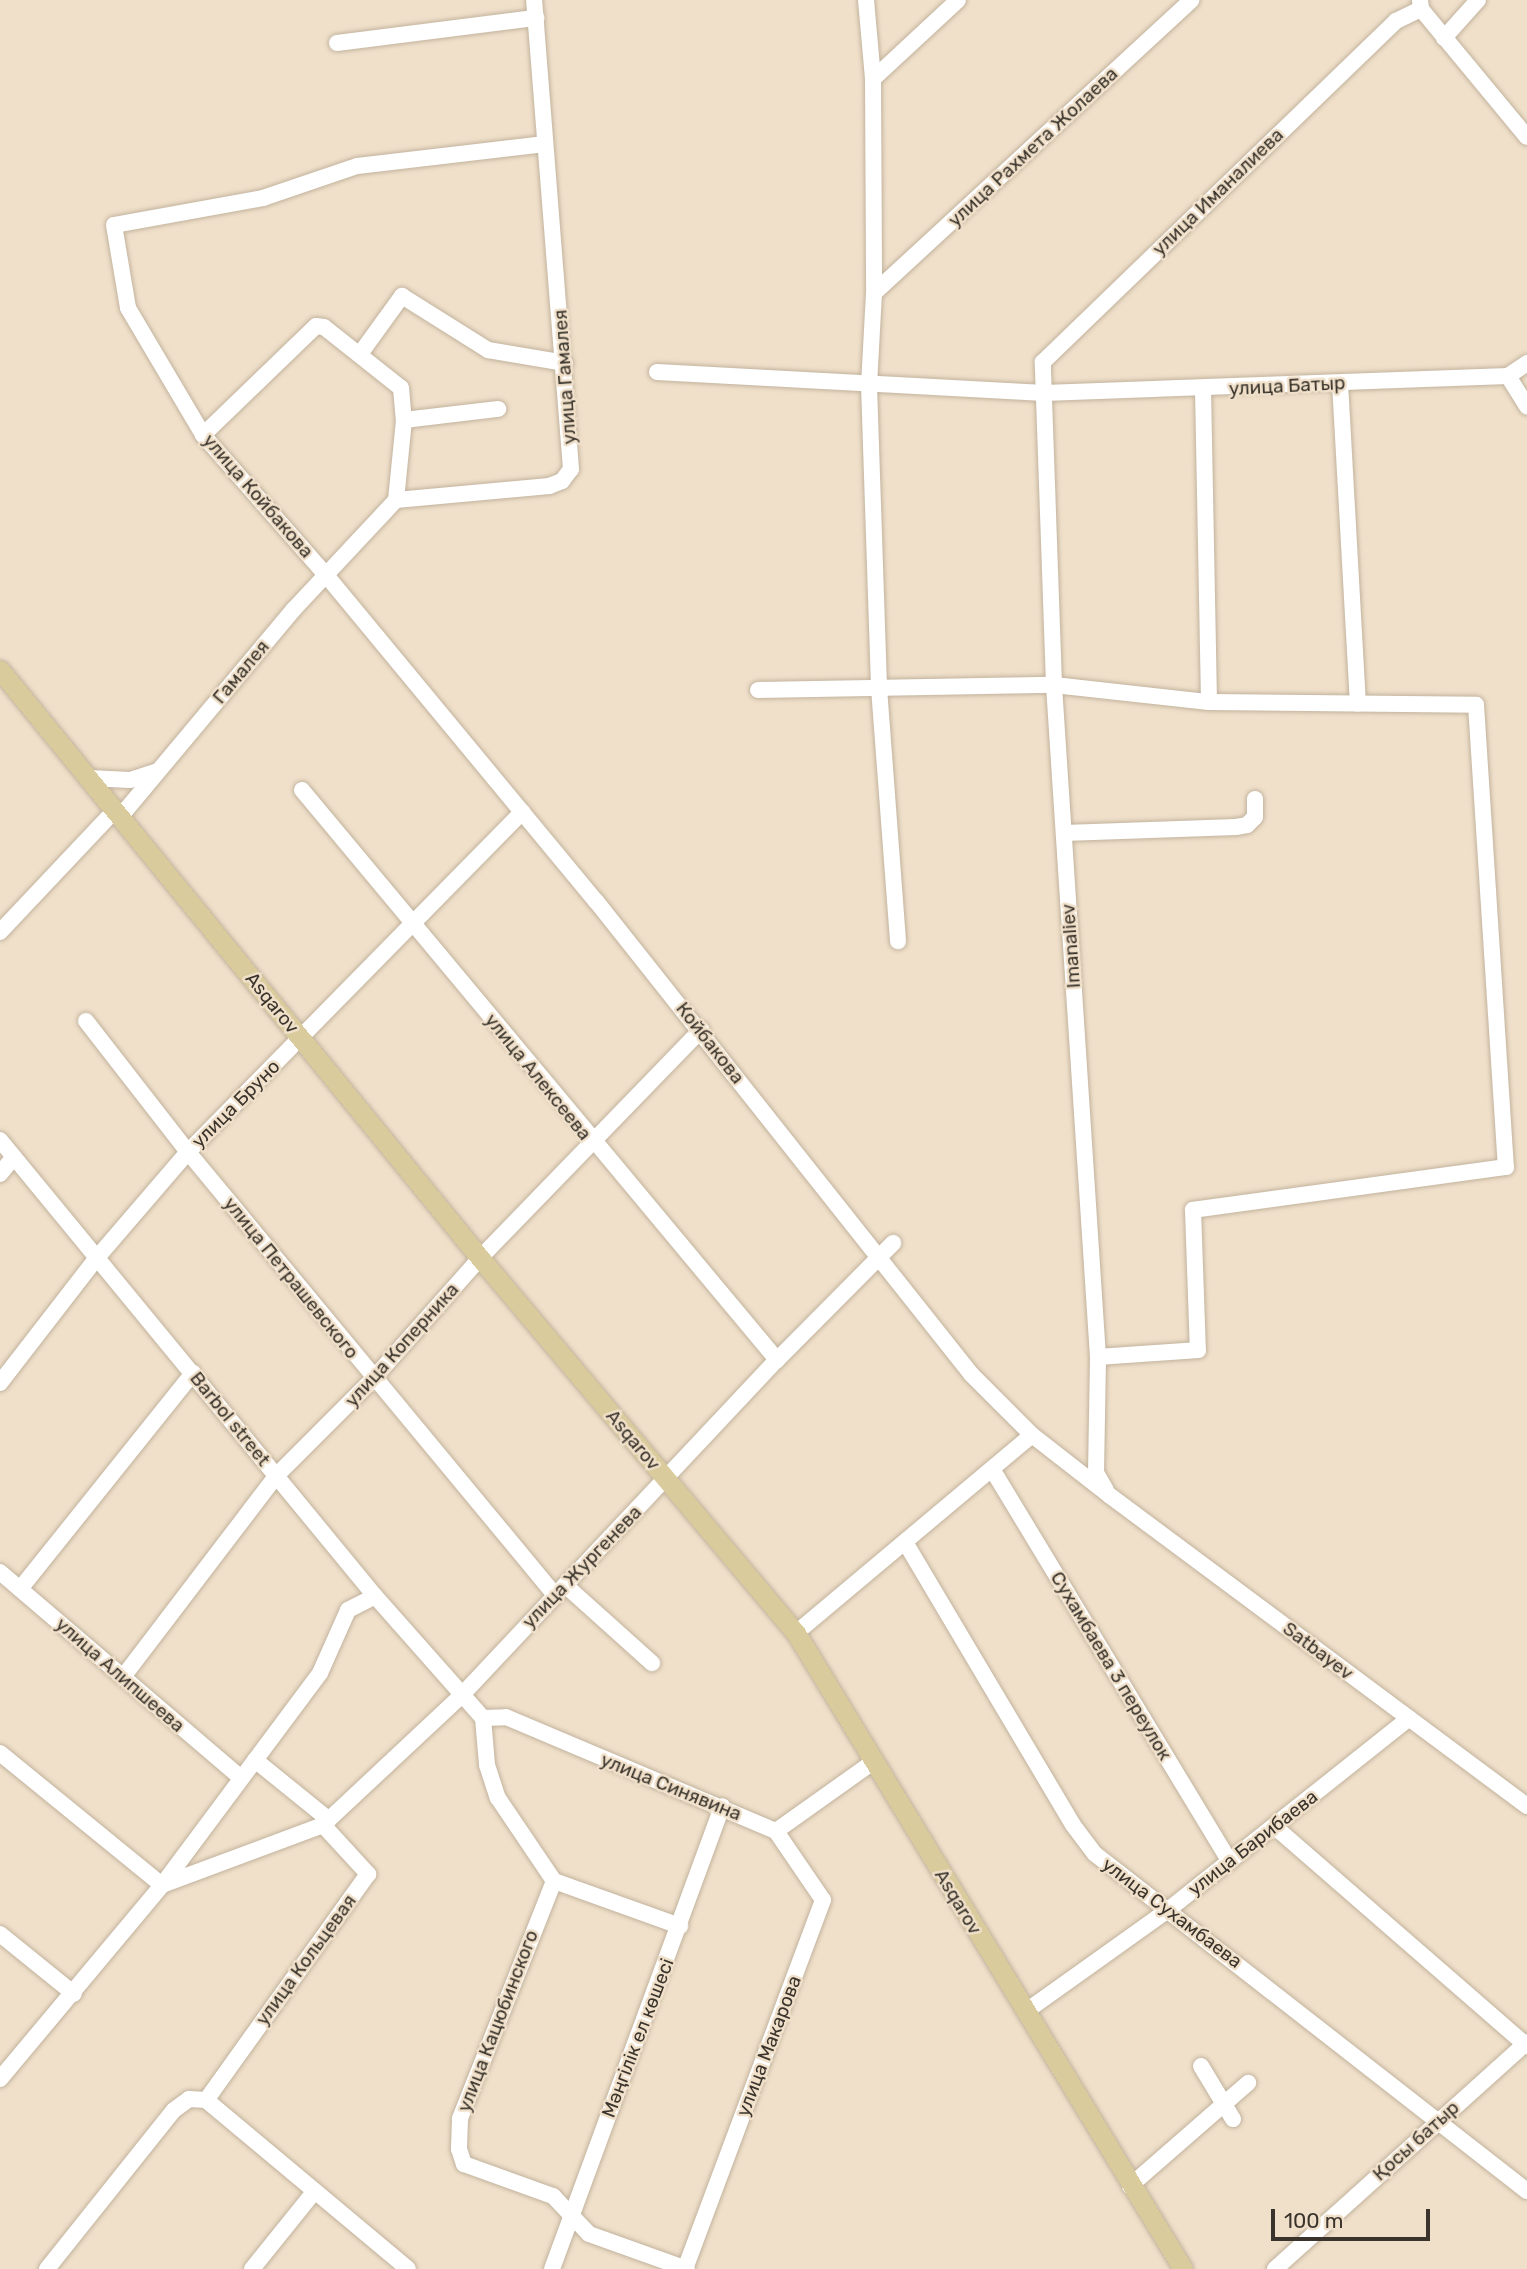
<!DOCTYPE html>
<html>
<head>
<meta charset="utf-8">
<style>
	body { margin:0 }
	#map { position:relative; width:1527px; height:2269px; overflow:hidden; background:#f0e0ca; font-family:Rubik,sans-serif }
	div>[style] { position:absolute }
	.roads { filter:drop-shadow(0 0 2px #c2b39e) drop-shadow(0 0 2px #c2b39e) }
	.minor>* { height:16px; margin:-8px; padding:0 8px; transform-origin:8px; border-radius:8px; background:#fff }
	.major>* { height:19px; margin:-9.5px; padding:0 9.5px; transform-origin:9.5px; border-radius:9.5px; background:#d9cb9b }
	span { translate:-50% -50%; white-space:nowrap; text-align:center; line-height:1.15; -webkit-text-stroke:5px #f0e0ca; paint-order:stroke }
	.street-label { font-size:19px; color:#3a342c }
	.scale { position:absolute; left:1271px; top:2209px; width:159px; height:32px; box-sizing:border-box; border:4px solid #3a342c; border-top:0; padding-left:9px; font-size:21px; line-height:24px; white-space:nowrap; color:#3a342c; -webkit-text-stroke:5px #f0e0ca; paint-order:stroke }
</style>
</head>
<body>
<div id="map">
	<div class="roads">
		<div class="minor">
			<i style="left:866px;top:0;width:79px;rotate:84.9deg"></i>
			<i style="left:873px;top:79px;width:214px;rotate:89.7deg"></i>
			<i style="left:874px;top:293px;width:92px;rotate:93.1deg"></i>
			<i style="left:869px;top:385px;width:303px;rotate:88.1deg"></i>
			<i style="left:879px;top:688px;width:254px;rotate:85.7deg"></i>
			<i style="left:1420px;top:0;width:9px;rotate:84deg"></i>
			<i style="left:1421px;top:9px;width:166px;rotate:50.4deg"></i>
			<i style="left:1444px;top:38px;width:51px;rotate:-48.2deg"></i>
			<i style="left:337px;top:43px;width:201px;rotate:-7.2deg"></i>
			<i style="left:873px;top:79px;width:116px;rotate:-42.9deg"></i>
			<i style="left:545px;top:144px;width:189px;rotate:173.3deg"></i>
			<i style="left:357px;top:166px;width:99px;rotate:161.2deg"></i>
			<i style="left:263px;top:198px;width:151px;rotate:169.7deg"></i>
			<i style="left:114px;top:225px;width:84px;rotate:80.4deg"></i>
			<i style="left:128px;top:308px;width:147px;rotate:59.4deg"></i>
			<i style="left:203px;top:435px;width:186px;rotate:48.7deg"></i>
			<i style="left:326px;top:575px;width:423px;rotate:50.4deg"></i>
			<i style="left:596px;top:901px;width:604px;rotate:51.59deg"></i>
			<i style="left:971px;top:1374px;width:86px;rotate:45deg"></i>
			<i style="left:1032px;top:1435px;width:98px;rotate:37.9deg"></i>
			<i style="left:1109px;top:1495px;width:521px;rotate:36.65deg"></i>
			<i style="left:874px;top:293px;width:432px;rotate:-42.7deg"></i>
			<i style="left:360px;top:354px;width:72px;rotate:-54.1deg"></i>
			<i style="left:402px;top:296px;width:102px;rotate:32.1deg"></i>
			<i style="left:488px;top:350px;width:78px;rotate:9.6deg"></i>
			<i style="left:657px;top:372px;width:388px;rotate:3.1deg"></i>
			<i style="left:1044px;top:393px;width:464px;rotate:-2.1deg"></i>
			<i style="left:1508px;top:376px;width:23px;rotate:-34deg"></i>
			<i style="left:1508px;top:376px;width:36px;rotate:58deg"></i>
			<i style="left:1340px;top:383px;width:321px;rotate:86.8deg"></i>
			<i style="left:1203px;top:389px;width:313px;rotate:88.9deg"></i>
			<i style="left:404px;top:420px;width:95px;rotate:-6.7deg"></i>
			<i style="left:203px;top:435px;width:157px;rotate:-44deg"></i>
			<i style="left:316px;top:326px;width:8px;rotate:7deg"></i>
			<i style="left:324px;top:327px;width:98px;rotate:38.4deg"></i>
			<i style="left:401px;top:388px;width:32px;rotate:85deg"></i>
			<i style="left:404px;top:420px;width:80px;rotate:95.7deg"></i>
			<i style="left:758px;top:690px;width:296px;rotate:-1deg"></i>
			<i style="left:1054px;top:685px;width:156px;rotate:6.3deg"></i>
			<i style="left:1209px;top:702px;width:267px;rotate:0.6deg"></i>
			<i style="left:1476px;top:705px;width:463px;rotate:86.3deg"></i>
			<i style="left:1506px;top:1167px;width:316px;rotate:172.2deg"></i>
			<i style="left:1193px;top:1210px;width:140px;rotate:88deg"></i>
			<i style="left:1198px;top:1350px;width:100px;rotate:176deg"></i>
			<i style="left:89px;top:778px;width:41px;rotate:2.8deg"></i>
			<i style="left:130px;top:780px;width:29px;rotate:-18deg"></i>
			<i style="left:302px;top:790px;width:742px;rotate:50.19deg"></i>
			<i style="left:120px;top:817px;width:271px;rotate:-50.1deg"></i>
			<i style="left:294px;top:609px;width:149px;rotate:-46.9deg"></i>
			<i style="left:396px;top:500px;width:154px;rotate:-5.2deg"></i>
			<i style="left:549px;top:486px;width:14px;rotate:-21deg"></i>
			<i style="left:562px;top:481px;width:15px;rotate:-53deg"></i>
			<i style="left:571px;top:469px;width:470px;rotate:-94.5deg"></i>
			<i style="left:1064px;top:833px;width:172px;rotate:-2deg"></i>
			<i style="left:1236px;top:827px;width:11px;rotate:-10deg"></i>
			<i style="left:1247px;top:825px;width:11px;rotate:-45deg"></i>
			<i style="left:1255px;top:817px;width:18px;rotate:-90deg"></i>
			<i style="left:0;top:932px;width:168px;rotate:-46.7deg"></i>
			<i style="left:86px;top:1021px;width:166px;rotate:52.1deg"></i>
			<i style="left:188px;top:1152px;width:575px;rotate:50.36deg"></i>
			<i style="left:0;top:1140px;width:590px;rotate:50.57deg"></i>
			<i style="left:375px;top:1596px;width:163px;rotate:48.5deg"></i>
			<i style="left:483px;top:1718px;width:23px;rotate:-2deg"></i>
			<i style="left:506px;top:1717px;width:293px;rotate:22.9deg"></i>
			<i style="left:776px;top:1831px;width:119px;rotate:-35.4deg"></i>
			<i style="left:0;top:1174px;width:22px;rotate:-51deg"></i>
			<i style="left:0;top:1383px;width:155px;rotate:-52.3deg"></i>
			<i style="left:95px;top:1260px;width:143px;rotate:-49.3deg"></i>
			<i style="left:188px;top:1152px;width:477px;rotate:-45.5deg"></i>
			<i style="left:992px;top:1469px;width:459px;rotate:58.8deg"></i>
			<i style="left:1106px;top:1490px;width:20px;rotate:-120deg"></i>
			<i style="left:1096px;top:1473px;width:116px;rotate:-89deg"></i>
			<i style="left:1098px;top:1357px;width:673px;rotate:-93.75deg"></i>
			<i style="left:1054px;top:685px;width:323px;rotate:-92deg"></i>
			<i style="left:1043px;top:362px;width:491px;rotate:-44deg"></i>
			<i style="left:1396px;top:21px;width:28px;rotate:-26deg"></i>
			<i style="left:905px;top:1542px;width:329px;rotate:59.3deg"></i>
			<i style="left:1073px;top:1825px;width:36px;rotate:53deg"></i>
			<i style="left:1095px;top:1854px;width:548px;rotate:37.96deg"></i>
			<i style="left:0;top:1572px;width:317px;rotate:40.5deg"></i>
			<i style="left:565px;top:1585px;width:117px;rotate:41.9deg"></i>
			<i style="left:20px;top:1589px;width:277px;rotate:-51.3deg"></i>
			<i style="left:796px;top:1633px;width:308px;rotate:-40deg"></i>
			<i style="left:123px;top:1677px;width:253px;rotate:-52.7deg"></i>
			<i style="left:276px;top:1476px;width:137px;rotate:-45deg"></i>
			<i style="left:373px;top:1379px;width:162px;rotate:-48.5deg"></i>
			<i style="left:480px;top:1258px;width:318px;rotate:-45.9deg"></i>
			<i style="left:483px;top:1718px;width:47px;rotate:85.1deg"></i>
			<i style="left:487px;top:1765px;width:35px;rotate:72deg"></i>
			<i style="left:498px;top:1798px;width:100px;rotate:56deg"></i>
			<i style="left:554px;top:1881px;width:134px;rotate:19.7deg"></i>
			<i style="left:0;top:1753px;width:209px;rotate:39.2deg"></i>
			<i style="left:162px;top:1885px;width:172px;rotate:-20.4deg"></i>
			<i style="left:323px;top:1825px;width:189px;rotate:-43.1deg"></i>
			<i style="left:461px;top:1696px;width:461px;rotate:-46.8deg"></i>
			<i style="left:777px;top:1360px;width:165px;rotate:-45.2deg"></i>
			<i style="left:255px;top:1760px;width:95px;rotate:39deg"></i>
			<i style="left:323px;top:1825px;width:67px;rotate:47.4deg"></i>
			<i style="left:368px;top:1874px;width:278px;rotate:125.6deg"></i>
			<i style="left:206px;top:2100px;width:263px;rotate:39.9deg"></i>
			<i style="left:1275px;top:1827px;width:334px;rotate:41deg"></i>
			<i style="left:554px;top:1881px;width:256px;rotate:111.6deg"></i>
			<i style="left:460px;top:2119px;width:30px;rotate:92deg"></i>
			<i style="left:459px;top:2149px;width:16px;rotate:72deg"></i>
			<i style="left:464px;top:2164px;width:95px;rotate:19.8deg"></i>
			<i style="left:553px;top:2196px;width:52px;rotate:46.5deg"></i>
			<i style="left:589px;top:2234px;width:104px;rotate:19.7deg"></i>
			<i style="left:0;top:1934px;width:95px;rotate:39deg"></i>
			<i style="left:1025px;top:2012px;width:176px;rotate:-35.5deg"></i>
			<i style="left:1168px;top:1910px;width:308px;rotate:-38.5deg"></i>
			<i style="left:1201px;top:2066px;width:62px;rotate:58.9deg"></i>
			<i style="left:0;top:2079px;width:253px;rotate:-50.1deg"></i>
			<i style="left:162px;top:1885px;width:264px;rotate:-53.3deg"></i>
			<i style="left:320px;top:1673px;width:69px;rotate:-66deg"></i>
			<i style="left:348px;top:1610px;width:30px;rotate:-27deg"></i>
			<i style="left:1130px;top:2186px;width:157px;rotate:-41.1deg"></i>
			<i style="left:47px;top:2269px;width:203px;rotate:-51.4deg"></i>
			<i style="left:174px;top:2110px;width:19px;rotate:-36deg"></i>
			<i style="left:189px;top:2099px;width:17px;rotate:3deg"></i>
			<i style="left:252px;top:2269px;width:97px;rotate:-51.2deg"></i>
			<i style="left:552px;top:2269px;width:493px;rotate:-69.8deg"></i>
			<i style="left:685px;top:2269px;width:394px;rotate:-69.5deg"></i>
			<i style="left:823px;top:1900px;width:83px;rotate:-124.3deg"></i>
			<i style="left:1275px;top:2269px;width:339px;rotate:-42deg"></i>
		</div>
		<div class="major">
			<i style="left:0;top:670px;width:759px;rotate:50.77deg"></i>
			<i style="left:480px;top:1258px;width:490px;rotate:49.9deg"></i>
			<i style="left:796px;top:1633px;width:744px;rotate:58.68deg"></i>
		</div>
	</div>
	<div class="street-label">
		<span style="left:1033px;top:147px;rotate:-43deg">улица Рахмета Жолаева</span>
		<span style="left:1218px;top:192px;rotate:-44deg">улица Иманалиева</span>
		<span style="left:565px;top:377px;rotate:-94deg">улица Гамалея</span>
		<span style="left:1287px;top:386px;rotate:-3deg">улица Батыр</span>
		<span style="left:258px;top:496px;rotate:49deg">улица Койбакова</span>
		<span style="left:241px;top:672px;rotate:-50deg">Гамалея</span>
		<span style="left:1071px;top:946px;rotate:-94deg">Imanaliev</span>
		<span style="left:272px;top:1003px;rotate:51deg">Asqarov</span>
		<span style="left:710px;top:1043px;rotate:52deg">Койбакова</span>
		<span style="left:538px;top:1077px;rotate:51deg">улица Алексеева</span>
		<span style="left:236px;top:1104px;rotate:-45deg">улица Бруно</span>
		<span style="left:291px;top:1278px;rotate:51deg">улица Петрашевского</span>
		<span style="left:402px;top:1345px;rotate:-48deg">улица Коперника</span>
		<span style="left:230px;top:1419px;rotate:51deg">Barbol street</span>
		<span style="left:633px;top:1440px;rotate:50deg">Asqarov</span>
		<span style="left:582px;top:1567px;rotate:-46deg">улица Жургенева</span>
		<span style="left:1318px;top:1651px;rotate:37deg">Satbayev</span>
		<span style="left:1111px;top:1666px;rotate:59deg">Сухамбаева 3 переулок</span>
		<span style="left:120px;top:1675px;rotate:41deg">улица Алипшеева</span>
		<span style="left:671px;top:1787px;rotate:22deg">улица Синявина</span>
		<span style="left:1253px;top:1843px;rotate:-38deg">улица Барибаева</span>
		<span style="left:958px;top:1902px;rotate:59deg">Asqarov</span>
		<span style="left:1172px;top:1913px;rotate:37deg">улица Сухамбаева</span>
		<span style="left:306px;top:1960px;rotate:-54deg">улица Кольцевая</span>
		<span style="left:498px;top:2021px;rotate:-69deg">улица Кацюбинского</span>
		<span style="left:638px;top:2038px;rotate:-69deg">Мәңгілік ел көшесі</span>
		<span style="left:769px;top:2046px;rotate:-69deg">улица Макарова</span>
		<span style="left:1416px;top:2141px;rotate:-42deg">Қосы батыр</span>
	</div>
	<div class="scale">100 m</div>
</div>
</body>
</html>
